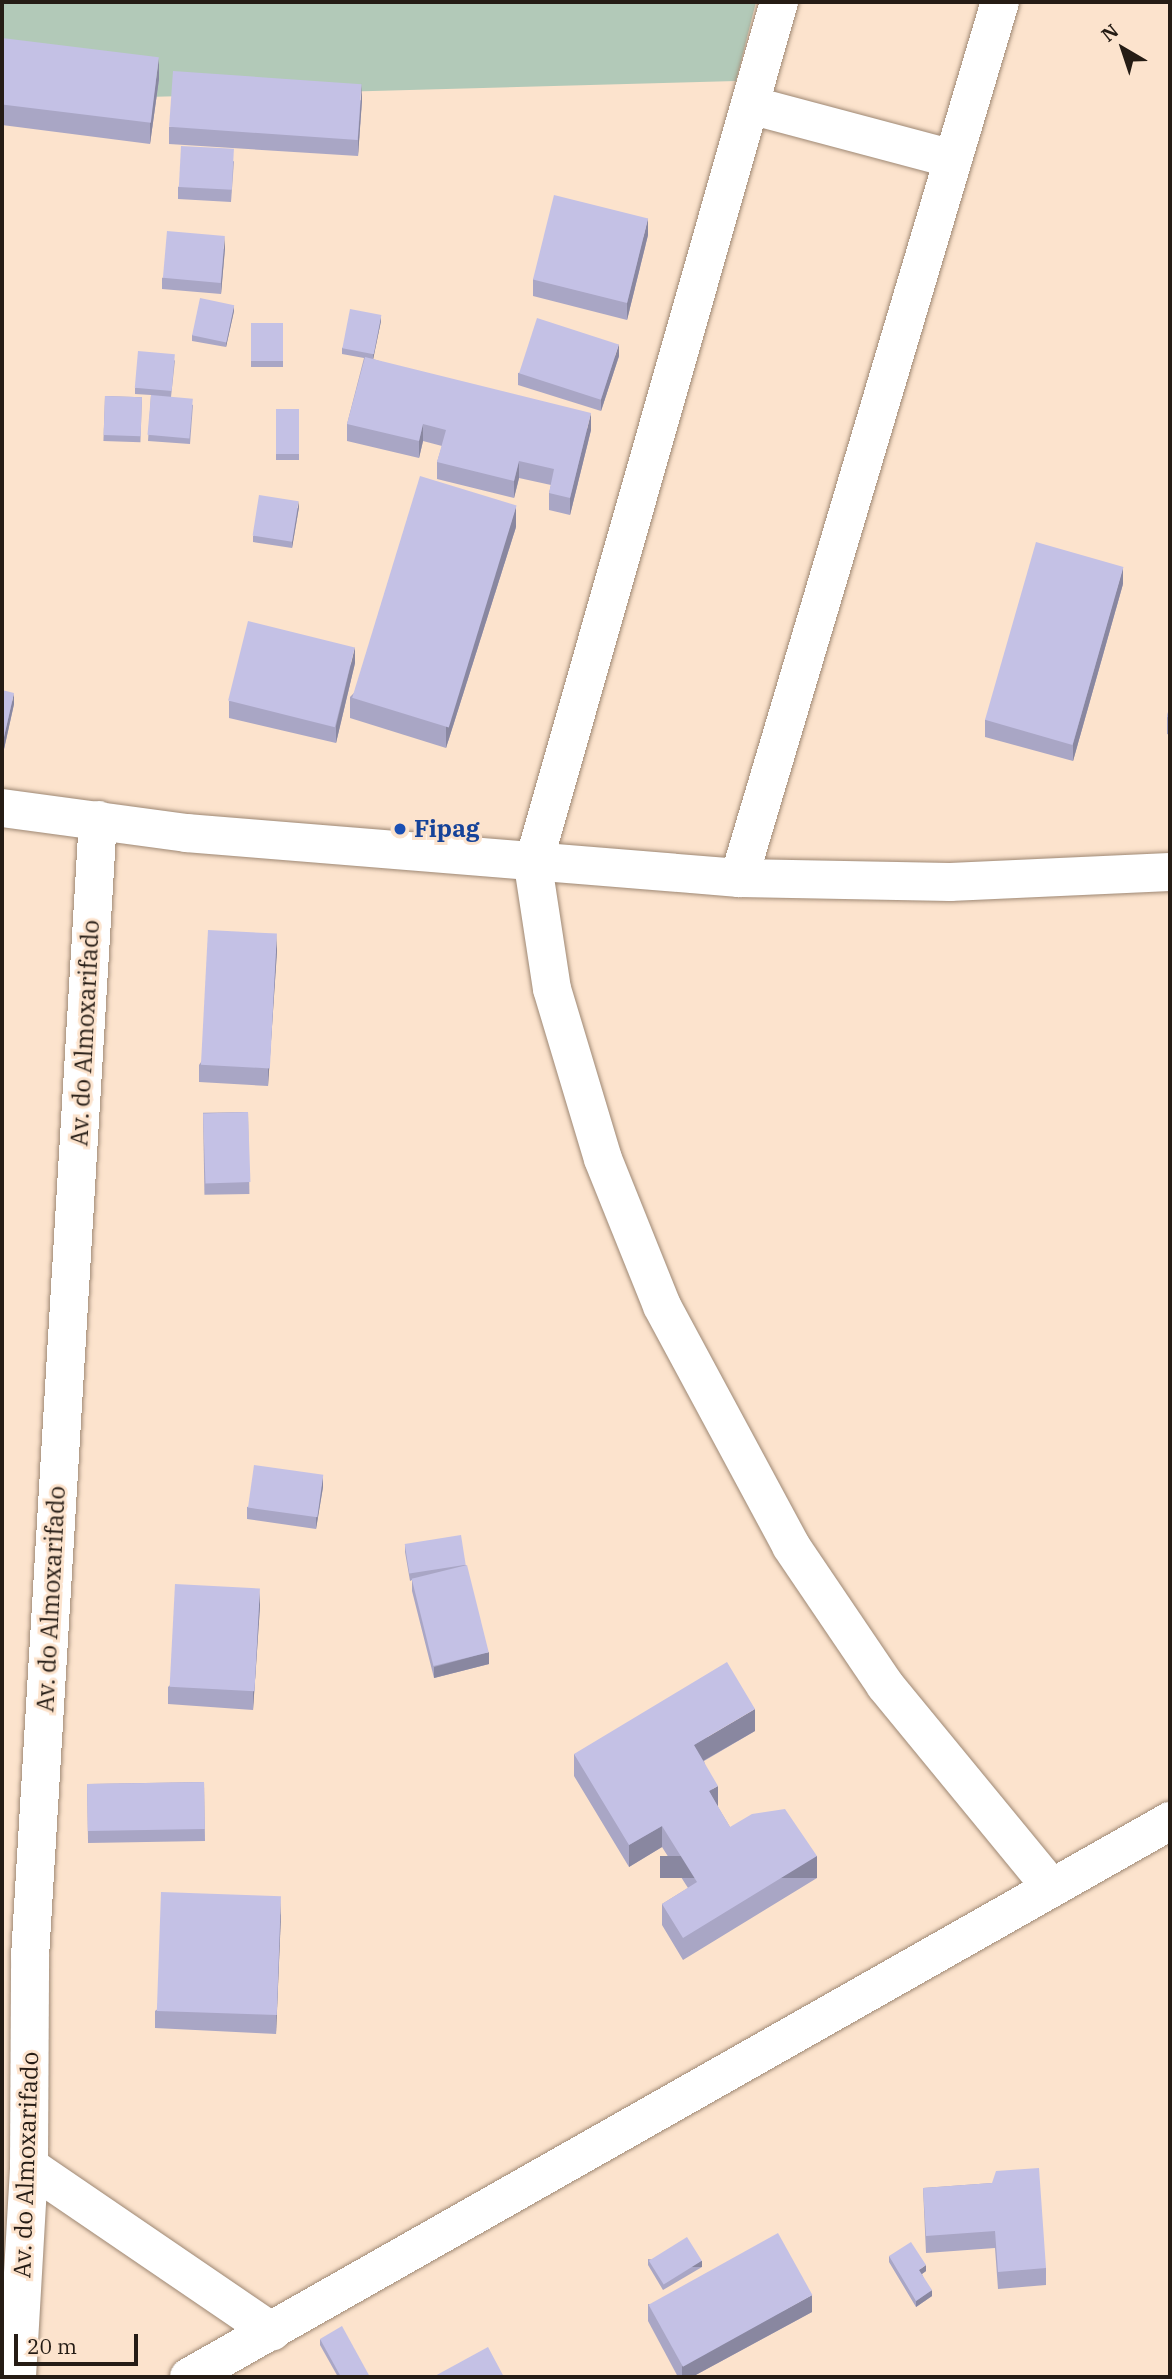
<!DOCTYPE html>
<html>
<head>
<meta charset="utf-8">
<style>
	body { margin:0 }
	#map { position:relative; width:1172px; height:2379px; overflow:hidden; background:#fce3cd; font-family:"IBM Plex Serif",serif }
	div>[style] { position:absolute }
	.green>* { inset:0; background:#b2c9b8 }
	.roads { filter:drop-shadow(0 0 2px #9e8874) drop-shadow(0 0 2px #9e8874) }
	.minor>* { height:38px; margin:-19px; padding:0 19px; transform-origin:19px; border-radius:19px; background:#fff }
	.wall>* { inset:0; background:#a9a6c5; transform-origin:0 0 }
	.shaded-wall>* { inset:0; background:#8987a0; transform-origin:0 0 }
	.building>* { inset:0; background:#c4c1e5; transform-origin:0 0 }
	.dots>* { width:19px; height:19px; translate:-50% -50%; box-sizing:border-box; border:4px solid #fce3cd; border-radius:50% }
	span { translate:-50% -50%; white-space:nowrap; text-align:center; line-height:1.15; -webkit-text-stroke:6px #fce3cd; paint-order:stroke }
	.transit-label { font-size:24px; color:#164399; font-weight:700 }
	.left { translate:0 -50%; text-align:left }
	.street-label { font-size:24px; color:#251c15 }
	.frame { position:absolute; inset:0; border:4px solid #251c15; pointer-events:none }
	.north { position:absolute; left:1088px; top:14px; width:70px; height:70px; -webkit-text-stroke:5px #fce3cd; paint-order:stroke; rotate:321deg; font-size:19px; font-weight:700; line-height:28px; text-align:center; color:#251c15 }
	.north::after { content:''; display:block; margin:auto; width:24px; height:32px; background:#251c15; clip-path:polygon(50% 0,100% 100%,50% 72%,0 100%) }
	.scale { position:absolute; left:14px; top:2334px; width:124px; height:32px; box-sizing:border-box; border:4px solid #251c15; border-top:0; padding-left:9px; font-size:21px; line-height:24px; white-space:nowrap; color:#251c15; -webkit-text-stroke:5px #fce3cd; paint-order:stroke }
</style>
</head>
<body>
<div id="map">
	<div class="green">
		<i style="clip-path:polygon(2px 2px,756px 2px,736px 81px,2px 101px)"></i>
	</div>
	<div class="roads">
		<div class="minor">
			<i style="left:779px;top:2px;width:897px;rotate:105.91deg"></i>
			<i style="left:533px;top:865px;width:125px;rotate:81.3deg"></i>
			<i style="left:552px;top:989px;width:177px;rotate:73.3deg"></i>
			<i style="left:603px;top:1159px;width:158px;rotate:68.1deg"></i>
			<i style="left:662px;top:1306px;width:272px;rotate:61.7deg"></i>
			<i style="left:791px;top:1546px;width:168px;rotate:55.9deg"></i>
			<i style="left:885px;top:1685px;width:260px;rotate:50.6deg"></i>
			<i style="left:750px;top:105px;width:210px;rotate:14.9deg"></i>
			<i style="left:2px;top:808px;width:186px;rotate:7.7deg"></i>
			<i style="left:186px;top:833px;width:555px;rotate:4.65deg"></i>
			<i style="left:739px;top:878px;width:211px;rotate:1.1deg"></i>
			<i style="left:950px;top:882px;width:220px;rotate:-2.6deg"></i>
			<i style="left:739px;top:878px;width:914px;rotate:-73.41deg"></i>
			<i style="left:29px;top:2166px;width:294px;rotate:34.3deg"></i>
			<i style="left:17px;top:2377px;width:211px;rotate:-86.7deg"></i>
			<i style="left:29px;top:2166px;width:209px;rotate:-89.7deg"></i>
			<i style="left:30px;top:1957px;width:1139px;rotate:-86.58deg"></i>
			<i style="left:189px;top:2377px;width:1128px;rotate:-29.54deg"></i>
		</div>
	</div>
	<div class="wall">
		<i style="clip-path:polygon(2px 38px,159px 79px,150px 144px,2px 125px)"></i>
		<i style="clip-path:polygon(362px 100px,358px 156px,169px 144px,169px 127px)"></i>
		<i style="clip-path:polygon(234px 161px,231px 202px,178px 199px,178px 187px)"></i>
		<i style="clip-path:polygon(648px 235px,627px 320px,533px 296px,533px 279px)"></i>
		<i style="clip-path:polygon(225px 248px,221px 294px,162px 289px,162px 278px)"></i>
		<i style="clip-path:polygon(234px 311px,226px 347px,192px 341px,192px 335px)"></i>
		<i style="clip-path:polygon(381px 321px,373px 359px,591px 430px,570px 515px,549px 510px,549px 493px,551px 485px,519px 478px,514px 498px,437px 479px,437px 462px,442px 446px,423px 441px,419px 458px,347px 441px,347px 424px,364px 358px,342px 354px,342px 348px)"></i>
		<i style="left:251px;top:323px;width:32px;height:44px"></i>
		<i style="clip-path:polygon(619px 356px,601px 411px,518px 385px,518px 373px)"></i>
		<i style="clip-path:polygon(175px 360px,171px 397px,193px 405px,190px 444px,148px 441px,151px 395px,135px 394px,135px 388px)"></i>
		<i style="left:105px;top:396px;width:37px;height:45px;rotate:2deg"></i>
		<i style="left:276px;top:409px;width:23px;height:51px"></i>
		<i style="clip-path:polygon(299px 507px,292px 548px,253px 542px,253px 536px)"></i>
		<i style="clip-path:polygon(516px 527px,446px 748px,350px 718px,350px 697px)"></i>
		<i style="clip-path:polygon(1123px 584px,1073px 761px,985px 737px,985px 720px)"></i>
		<i style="clip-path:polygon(355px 663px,336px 743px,229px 718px,229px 701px)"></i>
		<i style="clip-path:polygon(2px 690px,14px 704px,4px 749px,2px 748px)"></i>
		<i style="clip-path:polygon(1170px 702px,1170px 735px,1167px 734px,1167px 717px)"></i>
		<i style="clip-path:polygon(277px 951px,268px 1086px,199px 1082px,199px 1065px)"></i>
		<i style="left:248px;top:1112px;width:82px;height:45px;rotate:89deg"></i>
		<i style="clip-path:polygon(323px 1487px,316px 1529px,247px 1519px,247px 1507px)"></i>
		<i style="clip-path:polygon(405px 1545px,466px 1565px,489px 1664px,434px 1678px,412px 1591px,412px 1580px,410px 1581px,405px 1552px)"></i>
		<i style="clip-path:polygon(260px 1606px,253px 1710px,168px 1704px,168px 1687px)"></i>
		<i style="clip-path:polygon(755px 1731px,704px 1761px,718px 1807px,730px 1827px,817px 1878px,683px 1960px,662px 1925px,662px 1904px,688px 1888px,662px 1847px,629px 1867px,574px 1776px,574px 1754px)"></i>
		<i style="left:204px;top:1782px;width:59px;height:117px;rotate:89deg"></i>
		<i style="clip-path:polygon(281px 1914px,276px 2034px,155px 2028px,155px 2011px)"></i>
		<i style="clip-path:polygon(992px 2183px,1046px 2268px,1046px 2285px,998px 2289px,995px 2248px,926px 2253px,923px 2188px)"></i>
		<i style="clip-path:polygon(889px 2256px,926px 2271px,922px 2274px,932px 2296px,916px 2307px,889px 2262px)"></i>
		<i style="clip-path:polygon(648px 2259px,702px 2267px,663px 2290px,648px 2265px)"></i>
		<i style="clip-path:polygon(648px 2304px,812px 2312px,692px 2377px,678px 2377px,648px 2321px)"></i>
		<i style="clip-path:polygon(320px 2339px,370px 2377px,338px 2377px,320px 2345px)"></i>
	</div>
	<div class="shaded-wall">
		<i style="clip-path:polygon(159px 58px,159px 79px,150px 144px,150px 123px)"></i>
		<i style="clip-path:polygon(362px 83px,362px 100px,358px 156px,358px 139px)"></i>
		<i style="clip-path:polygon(648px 218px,648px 235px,627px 320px,627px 303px)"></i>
		<i style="clip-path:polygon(225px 236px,225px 248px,221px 294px,221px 283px)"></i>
		<i style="clip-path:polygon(234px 305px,234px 311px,226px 347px,226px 341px)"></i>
		<i style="clip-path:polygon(381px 315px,381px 321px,373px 360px,373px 354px)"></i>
		<i style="clip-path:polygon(619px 344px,619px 356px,601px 411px,601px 399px)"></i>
		<i style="clip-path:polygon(591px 413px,591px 430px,570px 515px,570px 498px)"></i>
		<i style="clip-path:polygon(423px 424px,423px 441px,419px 458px,419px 441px)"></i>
		<i style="clip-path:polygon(519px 461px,519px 478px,514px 498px,514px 481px)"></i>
		<i style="clip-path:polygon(299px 501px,299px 507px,292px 548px,292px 542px)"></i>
		<i style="clip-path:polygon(516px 506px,516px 527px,446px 748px,446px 727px)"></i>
		<i style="clip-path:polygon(1123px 567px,1123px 584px,1073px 761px,1073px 744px)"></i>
		<i style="clip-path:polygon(355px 647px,355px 663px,336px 743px,336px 726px)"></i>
		<i style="clip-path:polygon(14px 693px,14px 704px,4px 749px,4px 737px)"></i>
		<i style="clip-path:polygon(277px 934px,277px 951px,268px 1086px,268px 1069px)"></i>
		<i style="clip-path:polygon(323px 1475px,323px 1487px,316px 1529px,316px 1517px)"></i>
		<i style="clip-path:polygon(260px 1589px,260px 1606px,253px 1710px,253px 1693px)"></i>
		<i style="clip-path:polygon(489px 1652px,489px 1664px,434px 1678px,434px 1667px)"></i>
		<i style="clip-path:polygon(755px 1709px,755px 1731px,694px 1766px,694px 1745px)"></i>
		<i style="clip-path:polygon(718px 1786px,718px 1807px,709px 1791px)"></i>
		<i style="clip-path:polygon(662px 1826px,662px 1847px,629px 1867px,629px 1845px)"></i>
		<i style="left:817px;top:1856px;width:22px;height:157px;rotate:90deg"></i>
		<i style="clip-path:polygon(281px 1897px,281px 1914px,276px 2034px,276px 2017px)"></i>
		<i style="left:702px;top:2261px;width:6px;height:45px;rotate:90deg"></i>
		<i style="clip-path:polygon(926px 2265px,926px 2271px,919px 2276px,919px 2270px)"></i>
		<i style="clip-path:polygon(932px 2290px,932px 2296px,916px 2307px,916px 2301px)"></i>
		<i style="clip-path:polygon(812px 2295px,812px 2312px,692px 2377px,682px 2377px,682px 2366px)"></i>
	</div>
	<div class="building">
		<i style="left:2px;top:38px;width:158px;height:66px;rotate:7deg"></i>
		<i style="left:173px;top:71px;width:189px;height:56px;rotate:4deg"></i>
		<i style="left:181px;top:146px;width:53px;height:41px;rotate:3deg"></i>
		<i style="left:554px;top:195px;width:97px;height:87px;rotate:14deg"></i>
		<i style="left:167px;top:231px;width:58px;height:47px;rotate:5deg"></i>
		<i style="left:200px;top:298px;width:35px;height:38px;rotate:12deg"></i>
		<i style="left:350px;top:309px;width:32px;height:40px;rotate:11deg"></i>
		<i style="left:537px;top:318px;width:86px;height:58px;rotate:18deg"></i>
		<i style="left:251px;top:323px;width:32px;height:38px"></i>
		<i style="left:138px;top:351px;width:37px;height:37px;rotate:5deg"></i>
		<i style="clip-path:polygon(365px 357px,591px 413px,570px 498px,549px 493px,554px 469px,519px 461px,514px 481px,437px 462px,446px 430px,423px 424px,419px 441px,347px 424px)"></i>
		<i style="left:151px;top:395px;width:42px;height:40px;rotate:5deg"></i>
		<i style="left:105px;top:396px;width:37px;height:39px;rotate:2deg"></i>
		<i style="left:276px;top:409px;width:23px;height:45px"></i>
		<i style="left:420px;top:476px;width:101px;height:232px;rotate:17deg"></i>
		<i style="left:259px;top:495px;width:40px;height:41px;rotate:9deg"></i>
		<i style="left:1036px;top:542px;width:91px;height:185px;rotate:16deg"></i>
		<i style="left:248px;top:621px;width:110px;height:82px;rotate:14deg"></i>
		<i style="clip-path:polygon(2px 690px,14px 693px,4px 737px,2px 737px)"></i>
		<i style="clip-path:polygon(1170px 702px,1170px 718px,1167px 717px)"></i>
		<i style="left:208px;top:930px;width:69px;height:135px;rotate:3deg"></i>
		<i style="left:248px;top:1112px;width:70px;height:45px;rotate:88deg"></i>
		<i style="left:254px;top:1465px;width:70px;height:43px;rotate:8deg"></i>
		<i style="left:461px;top:1535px;width:30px;height:57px;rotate:81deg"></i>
		<i style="left:467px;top:1565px;width:90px;height:57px;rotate:76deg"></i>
		<i style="left:175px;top:1584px;width:85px;height:103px;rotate:3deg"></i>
		<i style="clip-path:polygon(727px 1662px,755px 1709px,694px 1745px,718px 1786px,709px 1791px,730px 1827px,752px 1814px,785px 1809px,817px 1856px,683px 1938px,662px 1904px,697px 1882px,662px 1826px,629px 1845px,574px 1754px)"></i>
		<i style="left:204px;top:1782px;width:47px;height:117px;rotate:89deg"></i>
		<i style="left:161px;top:1892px;width:120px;height:119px;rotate:2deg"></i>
		<i style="clip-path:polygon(1039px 2168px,1046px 2268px,998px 2272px,995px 2231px,926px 2236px,923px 2188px,992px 2183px,996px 2171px)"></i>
		<i style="left:778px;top:2233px;width:71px;height:148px;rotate:61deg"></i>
		<i style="left:687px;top:2237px;width:28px;height:45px;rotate:58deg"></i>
		<i style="clip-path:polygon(911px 2242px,926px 2265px,919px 2270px,932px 2290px,916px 2301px,889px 2256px)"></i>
		<i style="clip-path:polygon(342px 2326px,370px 2377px,341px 2377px,320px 2339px)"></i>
		<i style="clip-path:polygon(488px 2347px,504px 2377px,433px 2377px)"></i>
	</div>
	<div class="dots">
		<i style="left:400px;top:829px;background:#1a4fb4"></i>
	</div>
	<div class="transit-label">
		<span class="left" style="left:414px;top:829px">Fipag</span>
	</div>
	<div class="street-label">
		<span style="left:85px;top:1033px;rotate:-87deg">Av. do Almoxarifado</span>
		<span style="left:51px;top:1599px;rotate:-87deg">Av. do Almoxarifado</span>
		<span style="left:26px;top:2165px;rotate:-88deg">Av. do Almoxarifado</span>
	</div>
	<div class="frame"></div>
	<div class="north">N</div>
	<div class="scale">20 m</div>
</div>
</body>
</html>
